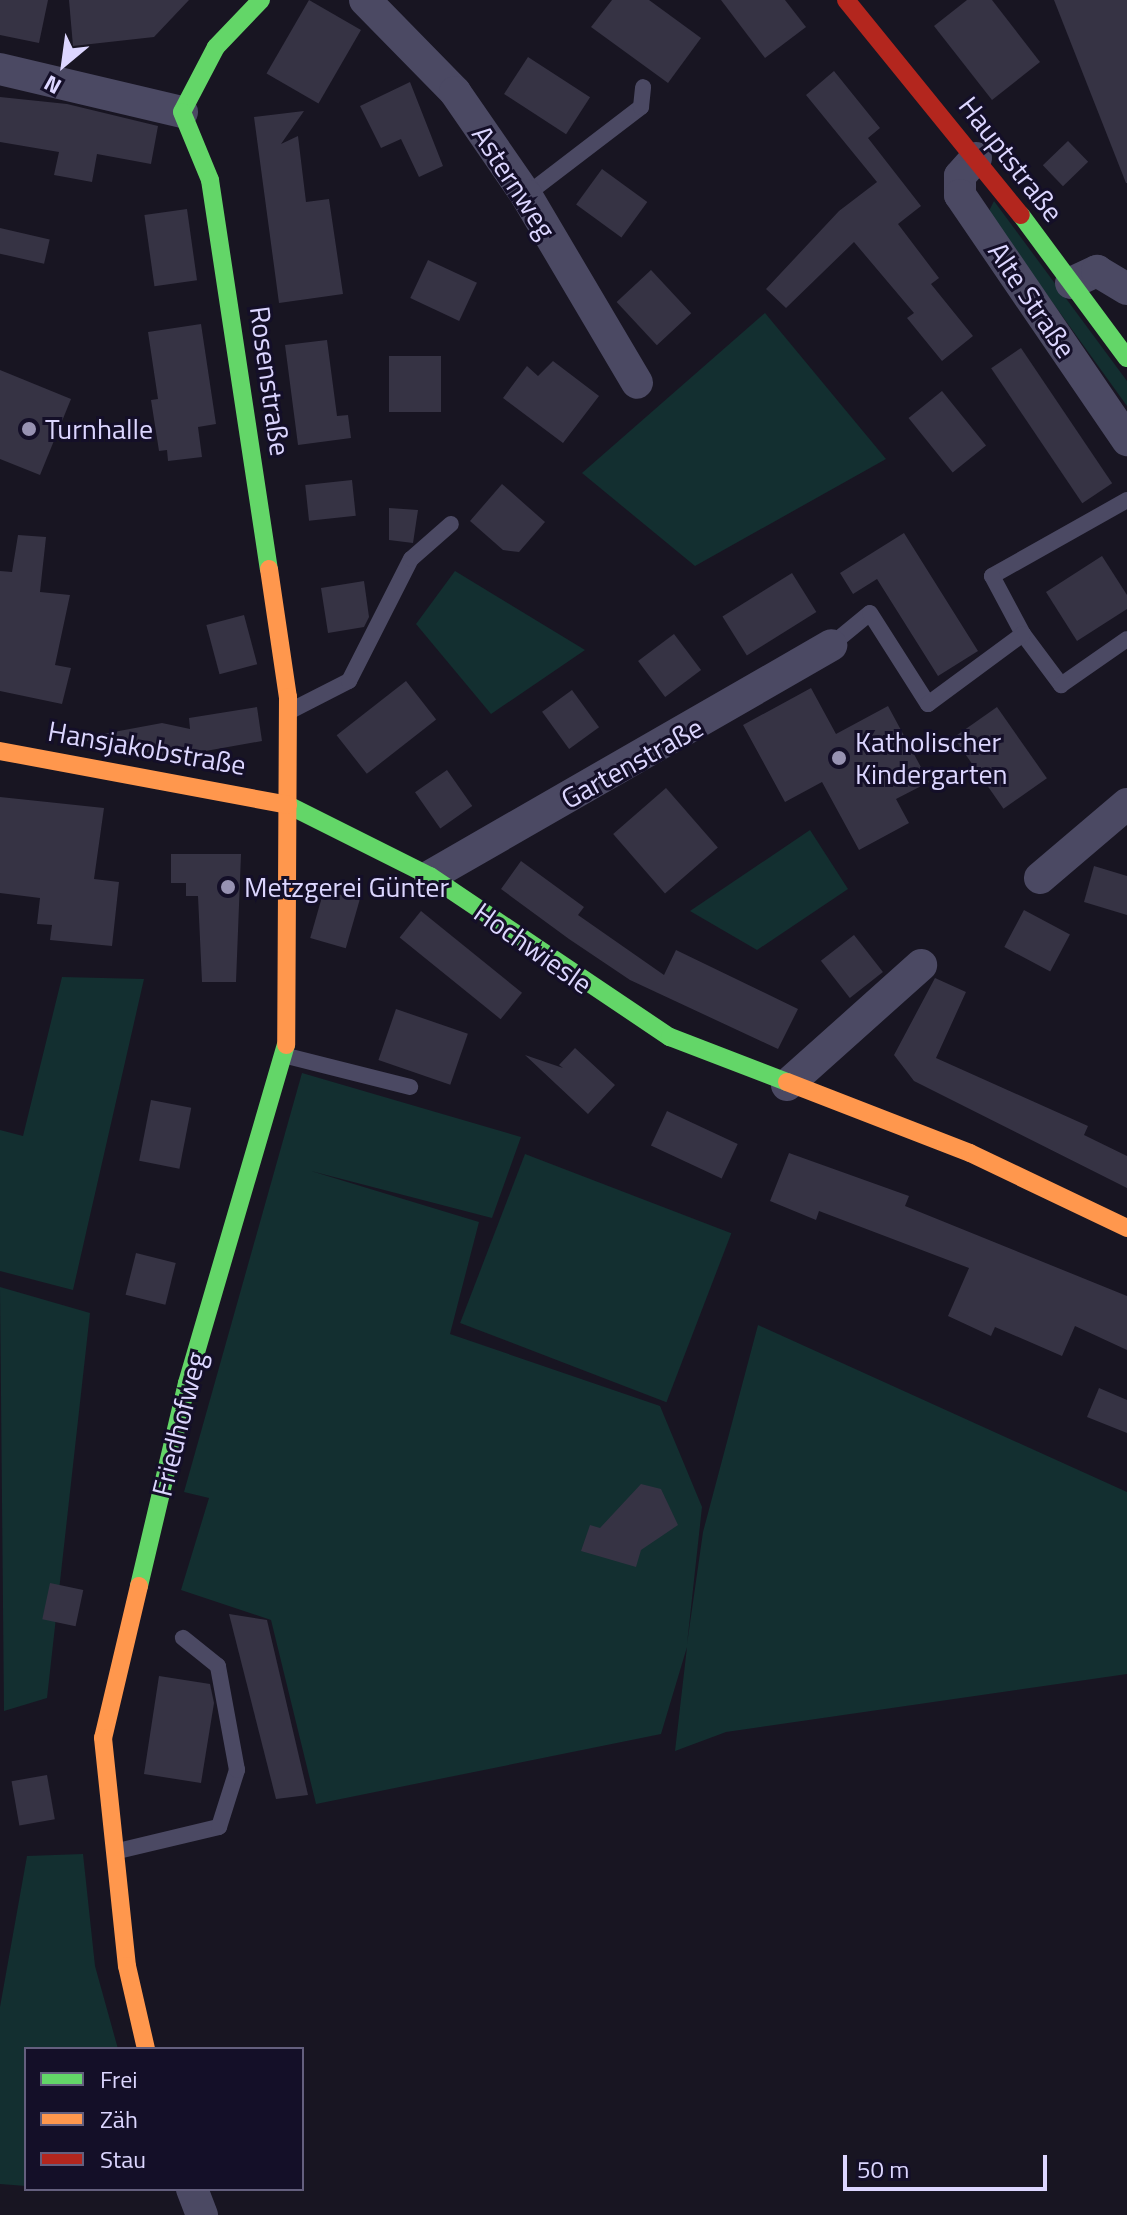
<!DOCTYPE html>
<html>
<head>
<meta charset="utf-8">
<style>
	body { margin:0 }
	#map { position:relative; width:1127px; height:2215px; overflow:hidden; background:#181522; font-family:"Titillium Web",sans-serif }
	div>[style] { position:absolute }
	.green>* { inset:0; background:#132f30; transform-origin:0 0 }
	.building>* { inset:0; background:#363344; transform-origin:0 0 }
	.lane>* { height:16px; margin:-8px; padding:0 8px; transform-origin:8px; border-radius:8px; background:#4b4963 }
	.street>* { height:32px; margin:-16px; padding:0 16px; transform-origin:16px; border-radius:16px; background:#4b4963 }
	.fast>* { height:18px; margin:-9px; padding:0 9px; transform-origin:9px; border-radius:9px; background:#63d668 }
	.slow>* { height:18px; margin:-9px; padding:0 9px; transform-origin:9px; border-radius:9px; background:#ff974d }
	.jam>* { height:18px; margin:-9px; padding:0 9px; transform-origin:9px; border-radius:9px; background:#b3261e }
	.dots>* { width:22px; height:22px; translate:-50% -50%; box-sizing:border-box; border:4px solid #140f28; border-radius:50% }
	span { translate:-50% -50%; white-space:nowrap; text-align:center; line-height:1.15; -webkit-text-stroke:6px #140f28; paint-order:stroke }
	.street-label { font-size:28px; color:#dcd6ff }
	.poi-label { font-size:28px; color:#dcd6ff }
	.left { translate:0 -50%; text-align:left }
	.legend { position:absolute; left:24px; top:2047px; width:280px; height:144px; box-sizing:border-box; background:#140f28; border:2px solid #645f7e; margin:0; padding:10px 14px; list-style:none; font-size:24px; color:#dcd6ff }
	.legend li { display:flex; align-items:center; gap:16px; height:40px }
	.legend b { width:40px; border:2px solid #645f7e }
	.north { position:absolute; left:24px; top:24px; width:80px; height:80px; -webkit-text-stroke:6px #140f28; paint-order:stroke; rotate:209deg; font-size:22px; font-weight:700; line-height:32px; text-align:center; color:#dcd6ff }
	.north::after { content:''; display:block; margin:auto; width:28px; height:36px; background:#dcd6ff; clip-path:polygon(50% 0,100% 100%,50% 72%,0 100%) }
	.scale { position:absolute; left:843px; top:2155px; width:204px; height:36px; box-sizing:border-box; border:4px solid #dcd6ff; border-top:0; padding-left:10px; font-size:24px; line-height:28px; white-space:nowrap; color:#dcd6ff; -webkit-text-stroke:6px #140f28; paint-order:stroke }
</style>
</head>
<body>
<div id="map">
	<div class="green">
		<i style="clip-path:polygon(994px 201px,1127px 381px,1127px 406px,988px 213px)"></i>
		<i style="clip-path:polygon(765px 313px,886px 459px,695px 566px,582px 473px)"></i>
		<i style="clip-path:polygon(455px 571px,585px 650px,491px 714px,416px 624px)"></i>
		<i style="clip-path:polygon(810px 830px,848px 889px,757px 950px,690px 911px)"></i>
		<i style="clip-path:polygon(62px 977px,144px 979px,73px 1290px,0 1271px,0 1130px,23px 1136px)"></i>
		<i style="clip-path:polygon(302px 1073px,521px 1137px,492px 1218px,311px 1171px,479px 1222px,450px 1334px,660px 1406px,702px 1507px,687px 1644px,703px 1532px,758px 1325px,1127px 1492px,1127px 1674px,726px 1732px,675px 1751px,687px 1647px,661px 1734px,316px 1804px,271px 1620px,181px 1590px,209px 1498px,184px 1492px)"></i>
		<i style="left:525px;top:1154px;width:221px;height:181px;rotate:21deg"></i>
		<i style="clip-path:polygon(0 1287px,90px 1313px,47px 1698px,4px 1711px)"></i>
		<i style="clip-path:polygon(83px 1854px,95px 1966px,118px 2049px,26px 2049px,26px 2186px,0 2184px,0 2007px,27px 1856px)"></i>
	</div>
	<div class="building">
		<i style="clip-path:polygon(0 0,48px 0,39px 43px,0 35px)"></i>
		<i style="clip-path:polygon(69px 0,189px 0,154px 37px,73px 46px)"></i>
		<i style="left:309px;top:0;width:60px;height:85px;rotate:30deg"></i>
		<i style="clip-path:polygon(612px 0,649px 0,701px 38px,668px 83px,591px 27px)"></i>
		<i style="clip-path:polygon(721px 0,785px 0,806px 27px,765px 58px)"></i>
		<i style="clip-path:polygon(967px 0,992px 0,1040px 62px,992px 100px,934px 26px)"></i>
		<i style="clip-path:polygon(1054px 0,1127px 0,1127px 183px,1126px 183px)"></i>
		<i style="left:528px;top:57px;width:74px;height:44px;rotate:33deg"></i>
		<i style="clip-path:polygon(834px 71px,880px 128px,868px 138px,921px 206px,898px 224px,939px 278px,931px 284px,973px 336px,942px 361px,907px 318px,914px 313px,854px 242px,786px 308px,766px 289px,839px 211px,877px 182px,806px 95px)"></i>
		<i style="clip-path:polygon(410px 82px,443px 166px,419px 177px,401px 139px,381px 148px,360px 106px)"></i>
		<i style="clip-path:polygon(0 97px,67px 104px,158px 126px,151px 164px,97px 154px,92px 182px,54px 175px,59px 152px,0 142px)"></i>
		<i style="clip-path:polygon(304px 111px,281px 144px,298px 136px,306px 202px,329px 199px,343px 294px,279px 303px,254px 117px)"></i>
		<i style="left:1068px;top:141px;width:29px;height:35px;rotate:46deg"></i>
		<i style="left:602px;top:169px;width:56px;height:44px;rotate:36deg"></i>
		<i style="left:187px;top:209px;width:72px;height:43px;rotate:82deg"></i>
		<i style="left:0;top:228px;width:51px;height:25px;rotate:13deg"></i>
		<i style="left:428px;top:260px;width:54px;height:42px;rotate:25deg"></i>
		<i style="left:651px;top:270px;width:59px;height:47px;rotate:47deg"></i>
		<i style="clip-path:polygon(201px 324px,216px 424px,198px 427px,202px 457px,168px 461px,167px 450px,159px 451px,151px 400px,158px 399px,148px 332px)"></i>
		<i style="clip-path:polygon(327px 340px,337px 416px,348px 415px,351px 438px,298px 445px,285px 345px)"></i>
		<i style="left:1021px;top:348px;width:163px;height:36px;rotate:56deg"></i>
		<i style="left:389px;top:356px;width:52px;height:56px"></i>
		<i style="clip-path:polygon(553px 361px,599px 396px,563px 443px,503px 398px,527px 366px,538px 376px)"></i>
		<i style="clip-path:polygon(0 370px,71px 399px,40px 475px,0 459px)"></i>
		<i style="left:942px;top:391px;width:70px;height:43px;rotate:51deg"></i>
		<i style="left:352px;top:480px;width:36px;height:47px;rotate:84deg"></i>
		<i style="clip-path:polygon(502px 484px,545px 522px,519px 552px,503px 550px,470px 521px)"></i>
		<i style="clip-path:polygon(389px 508px,418px 510px,413px 543px,389px 540px)"></i>
		<i style="clip-path:polygon(904px 533px,978px 651px,938px 676px,877px 579px,853px 594px,840px 573px)"></i>
		<i style="clip-path:polygon(18px 535px,46px 537px,40px 592px,70px 595px,55px 665px,71px 668px,62px 704px,0 691px,0 571px,12px 572px)"></i>
		<i style="clip-path:polygon(1102px 556px,1127px 595px,1127px 609px,1077px 641px,1046px 592px)"></i>
		<i style="left:792px;top:573px;width:46px;height:82px;rotate:58deg"></i>
		<i style="clip-path:polygon(364px 581px,369px 617px,364px 627px,328px 633px,321px 588px)"></i>
		<i style="left:244px;top:615px;width:51px;height:39px;rotate:75deg"></i>
		<i style="left:674px;top:634px;width:45px;height:45px;rotate:53deg"></i>
		<i style="left:406px;top:681px;width:49px;height:88px;rotate:52deg"></i>
		<i style="clip-path:polygon(811px 688px,836px 734px,888px 706px,929px 782px,896px 799px,909px 823px,859px 850px,822px 782px,785px 802px,743px 725px)"></i>
		<i style="left:572px;top:690px;width:46px;height:37px;rotate:54deg"></i>
		<i style="clip-path:polygon(257px 707px,262px 741px,172px 757px,76px 739px,162px 723px,190px 729px,189px 718px)"></i>
		<i style="left:997px;top:707px;width:87px;height:53px;rotate:55deg"></i>
		<i style="left:447px;top:770px;width:44px;height:39px;rotate:55deg"></i>
		<i style="left:666px;top:788px;width:79px;height:70px;rotate:49deg"></i>
		<i style="clip-path:polygon(0 797px,104px 808px,94px 879px,119px 882px,112px 946px,50px 940px,52px 925px,37px 924px,40px 898px,0 893px)"></i>
		<i style="clip-path:polygon(171px 854px,241px 854px,236px 982px,202px 982px,198px 896px,186px 896px,186px 883px,171px 883px)"></i>
		<i style="clip-path:polygon(521px 861px,584px 907px,578px 915px,664px 975px,676px 950px,798px 1009px,778px 1049px,630px 980px,569px 939px,501px 889px)"></i>
		<i style="clip-path:polygon(1094px 866px,1127px 876px,1127px 915px,1084px 902px)"></i>
		<i style="left:324px;top:890px;width:37px;height:50px;rotate:16deg"></i>
		<i style="left:1024px;top:910px;width:52px;height:42px;rotate:28deg"></i>
		<i style="left:421px;top:911px;width:130px;height:34px;rotate:39deg"></i>
		<i style="left:854px;top:935px;width:47px;height:42px;rotate:52deg"></i>
		<i style="clip-path:polygon(935px 978px,966px 992px,936px 1058px,1088px 1126px,1084px 1135px,1127px 1156px,1127px 1188px,914px 1081px,894px 1055px)"></i>
		<i style="left:396px;top:1009px;width:76px;height:54px;rotate:19deg"></i>
		<i style="clip-path:polygon(575px 1048px,615px 1085px,588px 1114px,525px 1055px,563px 1068px,559px 1065px)"></i>
		<i style="left:151px;top:1100px;width:41px;height:62px;rotate:11deg"></i>
		<i style="left:667px;top:1111px;width:78px;height:38px;rotate:25deg"></i>
		<i style="clip-path:polygon(789px 1153px,909px 1196px,905px 1206px,1127px 1296px,1127px 1350px,1075px 1326px,1062px 1356px,995px 1327px,991px 1336px,948px 1316px,969px 1268px,819px 1211px,816px 1220px,770px 1201px)"></i>
		<i style="left:136px;top:1253px;width:41px;height:43px;rotate:14deg"></i>
		<i style="clip-path:polygon(1099px 1388px,1127px 1400px,1127px 1433px,1087px 1417px)"></i>
		<i style="clip-path:polygon(641px 1484px,661px 1489px,678px 1525px,641px 1550px,636px 1567px,581px 1551px,590px 1525px,600px 1528px)"></i>
		<i style="left:50px;top:1583px;width:34px;height:37px;rotate:12deg"></i>
		<i style="clip-path:polygon(229px 1614px,267px 1620px,308px 1795px,276px 1799px)"></i>
		<i style="clip-path:polygon(159px 1676px,210px 1684px,214px 1703px,201px 1783px,144px 1774px)"></i>
		<i style="left:47px;top:1775px;width:45px;height:36px;rotate:80deg"></i>
	</div>
	<div class="lane">
		<i style="left:526px;top:195px;width:145px;rotate:-37.4deg"></i>
		<i style="left:641px;top:107px;width:20px;rotate:-84deg"></i>
		<i style="left:1127px;top:500px;width:155px;rotate:150.6deg"></i>
		<i style="left:992px;top:576px;width:66px;rotate:61.9deg"></i>
		<i style="left:1023px;top:634px;width:64px;rotate:53.3deg"></i>
		<i style="left:1061px;top:685px;width:80px;rotate:-34.9deg"></i>
		<i style="left:831px;top:645px;width:50px;rotate:-39.4deg"></i>
		<i style="left:870px;top:613px;width:108px;rotate:57.5deg"></i>
		<i style="left:928px;top:704px;width:118px;rotate:-36.4deg"></i>
		<i style="left:292px;top:710px;width:64px;rotate:-27deg"></i>
		<i style="left:349px;top:681px;width:137px;rotate:-63.1deg"></i>
		<i style="left:411px;top:559px;width:53px;rotate:-41.2deg"></i>
		<i style="left:287px;top:1056px;width:127px;rotate:14.1deg"></i>
		<i style="left:118px;top:1851px;width:104px;rotate:-13.4deg"></i>
		<i style="left:219px;top:1827px;width:60px;rotate:-72.5deg"></i>
		<i style="left:237px;top:1770px;width:106px;rotate:-100.4deg"></i>
		<i style="left:218px;top:1666px;width:45px;rotate:-141.3deg"></i>
	</div>
	<div class="street">
		<i style="left:365px;top:0;width:129px;rotate:45.6deg"></i>
		<i style="left:455px;top:92px;width:125px;rotate:55.4deg"></i>
		<i style="left:526px;top:195px;width:218px;rotate:59.4deg"></i>
		<i style="left:0;top:69px;width:187px;rotate:13.3deg"></i>
		<i style="left:976px;top:158px;width:24px;rotate:132deg"></i>
		<i style="left:960px;top:176px;width:19px;rotate:90deg"></i>
		<i style="left:960px;top:195px;width:297px;rotate:55.7deg"></i>
		<i style="left:1071px;top:283px;width:29px;rotate:-25deg"></i>
		<i style="left:1097px;top:271px;width:35px;rotate:31deg"></i>
		<i style="left:430px;top:876px;width:463px;rotate:-29.9deg"></i>
		<i style="left:1040px;top:878px;width:114px;rotate:-40.4deg"></i>
		<i style="left:787px;top:1085px;width:180px;rotate:-41.8deg"></i>
		<i style="left:192px;top:2189px;width:28px;rotate:69deg"></i>
	</div>
	<div class="fast">
		<i style="left:261px;top:0;width:65px;rotate:133.8deg"></i>
		<i style="left:216px;top:47px;width:73px;rotate:117.6deg"></i>
		<i style="left:182px;top:112px;width:74px;rotate:67.6deg"></i>
		<i style="left:210px;top:180px;width:393px;rotate:81.4deg"></i>
		<i style="left:1021px;top:215px;width:178px;rotate:53.5deg"></i>
		<i style="left:288px;top:805px;width:159px;rotate:26.6deg"></i>
		<i style="left:430px;top:876px;width:289px;rotate:33.9deg"></i>
		<i style="left:670px;top:1037px;width:125px;rotate:21deg"></i>
		<i style="left:139px;top:1586px;width:209px;rotate:-76.7deg"></i>
		<i style="left:187px;top:1383px;width:352px;rotate:-73.7deg"></i>
	</div>
	<div class="slow">
		<i style="left:269px;top:569px;width:129px;rotate:81.6deg"></i>
		<i style="left:288px;top:697px;width:348px;rotate:90.3deg"></i>
		<i style="left:0;top:751px;width:293px;rotate:10.6deg"></i>
		<i style="left:787px;top:1082px;width:196px;rotate:21.2deg"></i>
		<i style="left:970px;top:1153px;width:174px;rotate:25.5deg"></i>
		<i style="left:139px;top:1586px;width:156px;rotate:103.3deg"></i>
		<i style="left:103px;top:1738px;width:229px;rotate:84deg"></i>
		<i style="left:127px;top:1966px;width:85px;rotate:77.1deg"></i>
	</div>
	<div class="jam">
		<i style="left:846px;top:0;width:277px;rotate:50.9deg"></i>
	</div>
	<div class="dots">
		<i style="left:29px;top:429px;background:#9792b2"></i>
		<i style="left:839px;top:758px;background:#9792b2"></i>
		<i style="left:228px;top:887px;background:#9792b2"></i>
	</div>
	<div class="street-label">
		<span style="left:1011px;top:159px;rotate:52deg">Hauptstraße</span>
		<span style="left:514px;top:182px;rotate:57deg">Asternweg</span>
		<span style="left:1032px;top:300px;rotate:56deg">Alte Straße</span>
		<span style="left:270px;top:381px;rotate:82deg">Rosenstraße</span>
		<span style="left:147px;top:748px;rotate:10deg">Hansjakobstraße</span>
		<span style="left:632px;top:763px;rotate:-29deg">Gartenstraße</span>
		<span style="left:533px;top:948px;rotate:35deg">Hochwiesle</span>
		<span style="left:179px;top:1424px;rotate:-76deg">Friedhofweg</span>
	</div>
	<div class="poi-label">
		<span class="left" style="left:45px;top:429px">Turnhalle</span>
		<span class="left" style="left:855px;top:758px">Katholischer<br>Kindergarten</span>
		<span class="left" style="left:244px;top:887px">Metzgerei Günter</span>
	</div>
	<ul class="legend">
	<li><b style="height:10px;background:#63d668"></b>Frei</li>
	<li><b style="height:10px;background:#ff974d"></b>Zäh</li>
	<li><b style="height:10px;background:#b3261e"></b>Stau</li>
	</ul>
	<div class="north">N</div>
	<div class="scale">50 m</div>
</div>
</body>
</html>
